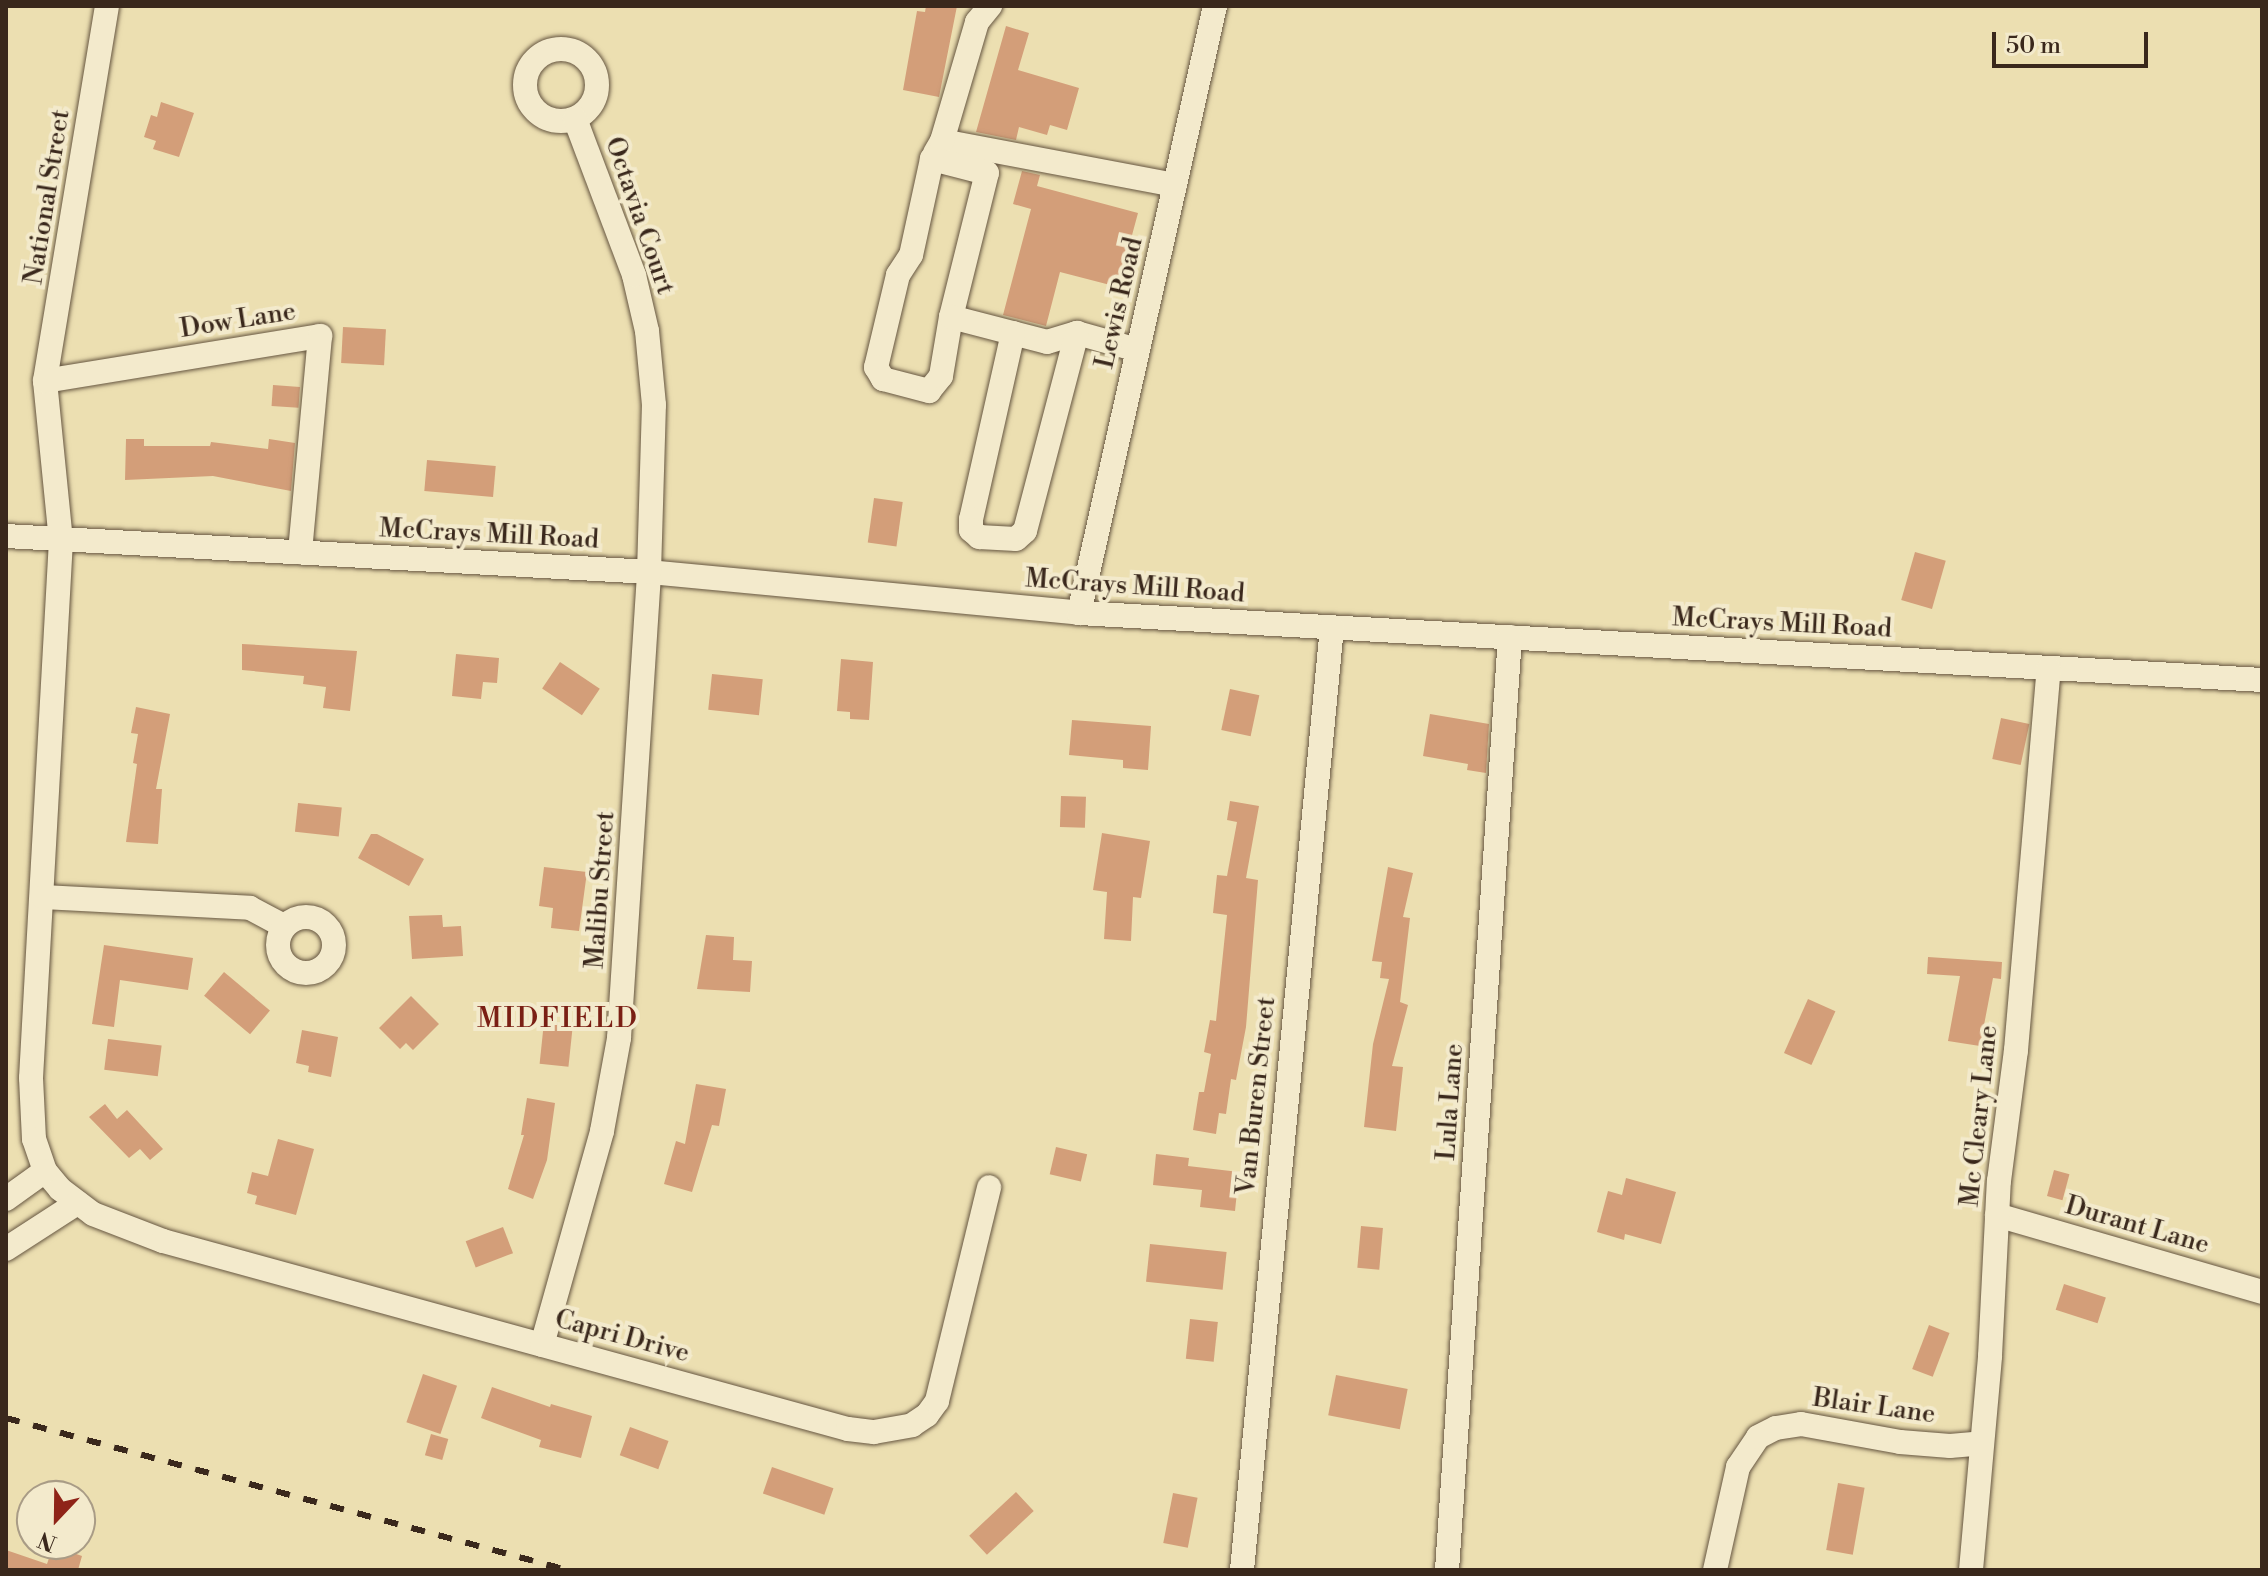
<!DOCTYPE html>
<html>
<head>
<meta charset="utf-8">
<style>
	body { margin:0 }
	#map { position:relative; width:2268px; height:1576px; overflow:hidden; background:#ecdfb1; font-family:"Libre Bodoni",serif }
	div>[style] { position:absolute }
	.building>* { inset:0; background:#d39e79; transform-origin:0 0 }
	.roads { filter:drop-shadow(0 0 2px #665641) drop-shadow(0 0 2px #665641) }
	.minor>* { height:24px; margin:-12px; padding:0 12px; transform-origin:12px; border-radius:12px; background:#f3eacc }
	.minor>.ring { margin:-12px; padding:0; box-sizing:content-box; background:none; border:24px solid #f3eacc; border-radius:50% }
	.rail>* { height:6px; margin-top:-3px; transform-origin:0; background:repeating-linear-gradient(90deg,#3a281c 0 14px,transparent 0 28px) }
	span { translate:-50% -50%; white-space:nowrap; text-align:center; line-height:1.15; -webkit-text-stroke:8px #f3eacc; paint-order:stroke }
	.street-label { font-size:26px; color:#3a281c }
	.neighbourhood-label { font-size:28px; color:#7a1f14; letter-spacing:2px }
	.frame { position:absolute; inset:0; border:8px solid #3a281c; pointer-events:none }
	.north { position:absolute; left:16px; top:1480px; width:80px; height:80px; box-sizing:border-box; background:#f3eacc; border:2px solid #a99c86; border-radius:50%; rotate:202deg; font-size:22px; font-weight:700; line-height:32px; text-align:center; color:#3a281c }
	.north::after { content:''; display:block; margin:auto; width:28px; height:36px; background:#8f2418; clip-path:polygon(50% 0,100% 100%,50% 72%,0 100%) }
	.scale { position:absolute; left:1992px; top:32px; width:156px; height:36px; box-sizing:border-box; border:4px solid #3a281c; border-top:0; padding-left:10px; font-size:24px; line-height:28px; white-space:nowrap; color:#3a281c; -webkit-text-stroke:6px #f3eacc; paint-order:stroke }
</style>
</head>
<body>
<div id="map">
	<div class="building">
		<i style="clip-path:polygon(926px 6px,957px 6px,939px 97px,903px 90px,917px 11px,925px 12px)"></i>
		<i style="clip-path:polygon(1006px 26px,1029px 33px,1018px 70px,1079px 88px,1067px 130px,1050px 125px,1047px 135px,1019px 127px,1016px 140px,976px 132px)"></i>
		<i style="clip-path:polygon(161px 102px,194px 113px,179px 157px,153px 149px,156px 141px,144px 137px,151px 115px,157px 117px)"></i>
		<i style="clip-path:polygon(1022px 171px,1040px 175px,1037px 186px,1138px 213px,1118px 287px,1060px 272px,1046px 326px,1003px 315px,1031px 209px,1013px 204px)"></i>
		<i style="left:343px;top:327px;width:43px;height:36px;rotate:3deg"></i>
		<i style="left:273px;top:385px;width:27px;height:21px;rotate:4deg"></i>
		<i style="clip-path:polygon(126px 439px,144px 439px,144px 446px,210px 446px,211px 442px,268px 449px,269px 439px,295px 443px,291px 491px,213px 476px,125px 480px)"></i>
		<i style="left:427px;top:460px;width:69px;height:31px;rotate:5deg"></i>
		<i style="left:874px;top:498px;width:29px;height:45px;rotate:8deg"></i>
		<i style="left:1915px;top:552px;width:32px;height:50px;rotate:16deg"></i>
		<i style="clip-path:polygon(242px 644px,357px 651px,350px 711px,323px 708px,326px 687px,303px 684px,304px 676px,242px 670px)"></i>
		<i style="clip-path:polygon(456px 654px,499px 658px,497px 683px,483px 682px,481px 699px,452px 696px)"></i>
		<i style="clip-path:polygon(841px 659px,873px 662px,869px 720px,850px 719px,850px 712px,837px 711px)"></i>
		<i style="left:560px;top:662px;width:48px;height:32px;rotate:34deg"></i>
		<i style="left:712px;top:674px;width:51px;height:36px;rotate:6deg"></i>
		<i style="left:1230px;top:689px;width:30px;height:42px;rotate:12deg"></i>
		<i style="clip-path:polygon(136px 707px,170px 714px,156px 789px,162px 789px,158px 844px,126px 842px,137px 764px,133px 763px,138px 734px,131px 733px)"></i>
		<i style="clip-path:polygon(1430px 714px,1489px 724px,1486px 773px,1467px 770px,1468px 764px,1423px 756px)"></i>
		<i style="left:2001px;top:718px;width:29px;height:42px;rotate:12deg"></i>
		<i style="clip-path:polygon(1072px 720px,1151px 726px,1148px 770px,1123px 768px,1123px 760px,1069px 755px)"></i>
		<i style="left:1061px;top:796px;width:25px;height:31px;rotate:2deg"></i>
		<i style="clip-path:polygon(1230px 801px,1259px 806px,1246px 878px,1258px 880px,1246px 1027px,1236px 1080px,1231px 1079px,1226px 1114px,1219px 1113px,1216px 1134px,1193px 1130px,1199px 1092px,1204px 1092px,1211px 1054px,1204px 1052px,1210px 1020px,1216px 1021px,1227px 915px,1213px 913px,1217px 875px,1227px 876px,1237px 822px,1227px 820px)"></i>
		<i style="left:298px;top:803px;width:44px;height:29px;rotate:6deg"></i>
		<i style="clip-path:polygon(1102px 833px,1150px 841px,1141px 898px,1133px 897px,1131px 941px,1104px 939px,1107px 892px,1093px 890px)"></i>
		<i style="clip-path:polygon(371px 834px,377px 834px,424px 859px,409px 886px,358px 858px)"></i>
		<i style="clip-path:polygon(544px 867px,587px 872px,579px 931px,551px 928px,553px 908px,539px 906px)"></i>
		<i style="clip-path:polygon(1388px 867px,1413px 873px,1403px 917px,1410px 918px,1400px 1002px,1408px 1005px,1392px 1066px,1403px 1067px,1396px 1131px,1364px 1127px,1373px 1044px,1389px 979px,1380px 978px,1382px 962px,1372px 961px)"></i>
		<i style="clip-path:polygon(442px 915px,443px 927px,461px 926px,463px 956px,412px 959px,409px 916px)"></i>
		<i style="clip-path:polygon(706px 935px,734px 937px,733px 960px,752px 961px,750px 992px,697px 989px)"></i>
		<i style="clip-path:polygon(104px 945px,193px 958px,188px 990px,120px 980px,114px 1027px,92px 1024px)"></i>
		<i style="clip-path:polygon(1928px 957px,2002px 962px,2001px 979px,1993px 978px,1980px 1046px,1948px 1041px,1960px 976px,1927px 974px)"></i>
		<i style="left:224px;top:972px;width:60px;height:31px;rotate:40deg"></i>
		<i style="clip-path:polygon(411px 996px,439px 1024px,413px 1050px,406px 1043px,400px 1049px,379px 1028px)"></i>
		<i style="left:1808px;top:999px;width:30px;height:59px;rotate:24deg"></i>
		<i style="left:544px;top:1022px;width:29px;height:42px;rotate:6deg"></i>
		<i style="clip-path:polygon(302px 1030px,338px 1037px,331px 1077px,308px 1072px,309px 1066px,296px 1063px)"></i>
		<i style="left:108px;top:1039px;width:54px;height:31px;rotate:7deg"></i>
		<i style="clip-path:polygon(696px 1084px,726px 1089px,719px 1126px,712px 1125px,692px 1192px,664px 1184px,676px 1141px,685px 1144px)"></i>
		<i style="clip-path:polygon(527px 1098px,555px 1103px,547px 1160px,533px 1199px,508px 1189px,524px 1135px,521px 1135px)"></i>
		<i style="clip-path:polygon(105px 1104px,117px 1119px,127px 1110px,163px 1149px,150px 1160px,140px 1149px,129px 1158px,89px 1117px)"></i>
		<i style="clip-path:polygon(278px 1139px,314px 1149px,296px 1215px,255px 1204px,257px 1196px,247px 1193px,252px 1172px,268px 1176px)"></i>
		<i style="left:1056px;top:1147px;width:32px;height:28px;rotate:13deg"></i>
		<i style="clip-path:polygon(1156px 1154px,1189px 1158px,1188px 1166px,1239px 1172px,1235px 1211px,1200px 1207px,1202px 1190px,1153px 1185px)"></i>
		<i style="left:2054px;top:1170px;width:16px;height:27px;rotate:15deg"></i>
		<i style="clip-path:polygon(1626px 1178px,1676px 1192px,1661px 1244px,1625px 1234px,1624px 1240px,1597px 1232px,1608px 1191px,1622px 1195px)"></i>
		<i style="left:1361px;top:1226px;width:22px;height:42px;rotate:5deg"></i>
		<i style="left:503px;top:1227px;width:28px;height:40px;rotate:69deg"></i>
		<i style="left:1150px;top:1244px;width:77px;height:38px;rotate:6deg"></i>
		<i style="left:2064px;top:1284px;width:44px;height:27px;rotate:18deg"></i>
		<i style="left:1190px;top:1319px;width:28px;height:40px;rotate:6deg"></i>
		<i style="left:1929px;top:1325px;width:22px;height:47px;rotate:21deg"></i>
		<i style="left:423px;top:1374px;width:36px;height:51px;rotate:19deg"></i>
		<i style="left:1336px;top:1375px;width:73px;height:41px;rotate:11deg"></i>
		<i style="clip-path:polygon(492px 1387px,550px 1407px,551px 1404px,592px 1416px,581px 1458px,539px 1447px,541px 1440px,481px 1418px)"></i>
		<i style="left:630px;top:1427px;width:41px;height:30px;rotate:20deg"></i>
		<i style="left:431px;top:1434px;width:18px;height:22px;rotate:16deg"></i>
		<i style="left:772px;top:1467px;width:65px;height:28px;rotate:19deg"></i>
		<i style="left:1838px;top:1483px;width:27px;height:68px;rotate:10deg"></i>
		<i style="left:1016px;top:1492px;width:26px;height:64px;rotate:47deg"></i>
		<i style="left:1173px;top:1493px;width:25px;height:51px;rotate:11deg"></i>
		<i style="clip-path:polygon(53px 1546px,82px 1556px,78px 1570px,6px 1570px,6px 1550px,47px 1564px)"></i>
	</div>
	<div class="roads">
		<div class="minor">
			<i style="left:107px;top:6px;width:380px;rotate:99.4deg"></i>
			<i style="left:45px;top:381px;width:160px;rotate:84.3deg"></i>
			<i style="left:61px;top:540px;width:539px;rotate:93.19deg"></i>
			<i style="left:31px;top:1078px;width:61px;rotate:87.2deg"></i>
			<i style="left:34px;top:1139px;width:34px;rotate:71deg"></i>
			<i style="left:45px;top:1171px;width:23px;rotate:50deg"></i>
			<i style="left:60px;top:1189px;width:41px;rotate:37.1deg"></i>
			<i style="left:93px;top:1214px;width:75px;rotate:21.1deg"></i>
			<i style="left:163px;top:1241px;width:710px;rotate:15.35deg"></i>
			<i style="left:848px;top:1429px;width:26px;rotate:7deg"></i>
			<i style="left:874px;top:1432px;width:39px;rotate:-10deg"></i>
			<i style="left:912px;top:1425px;width:18px;rotate:-34deg"></i>
			<i style="left:927px;top:1415px;width:17px;rotate:-54deg"></i>
			<i style="left:937px;top:1401px;width:220px;rotate:-76.3deg"></i>
			<i class="ring" style="left:525px;top:49px;width:48px;height:48px"></i>
			<i style="left:942px;top:141px;width:237px;rotate:10.7deg"></i>
			<i style="left:935px;top:153px;width:14px;rotate:-60deg"></i>
			<i style="left:942px;top:141px;width:124px;rotate:-73.6deg"></i>
			<i style="left:977px;top:22px;width:21px;rotate:-51deg"></i>
			<i style="left:951px;top:317px;width:148px;rotate:-76deg"></i>
			<i style="left:987px;top:173px;width:57px;rotate:-165.7deg"></i>
			<i style="left:932px;top:159px;width:98px;rotate:102.3deg"></i>
			<i style="left:911px;top:255px;width:24px;rotate:123deg"></i>
			<i style="left:898px;top:275px;width:95px;rotate:103.4deg"></i>
			<i style="left:876px;top:367px;width:14px;rotate:60deg"></i>
			<i style="left:883px;top:379px;width:48px;rotate:14.6deg"></i>
			<i style="left:929px;top:391px;width:19px;rotate:-51deg"></i>
			<i style="left:941px;top:376px;width:60px;rotate:-80.4deg"></i>
			<i style="left:951px;top:317px;width:99px;rotate:14.6deg"></i>
			<i style="left:1047px;top:342px;width:31px;rotate:-17deg"></i>
			<i style="left:1077px;top:333px;width:63px;rotate:15.6deg"></i>
			<i style="left:1013px;top:333px;width:191px;rotate:102.7deg"></i>
			<i style="left:971px;top:519px;width:11px;rotate:90deg"></i>
			<i style="left:971px;top:530px;width:11px;rotate:41deg"></i>
			<i style="left:979px;top:537px;width:37px;rotate:3deg"></i>
			<i style="left:1016px;top:539px;width:12px;rotate:-42deg"></i>
			<i style="left:1025px;top:531px;width:205px;rotate:-75.3deg"></i>
			<i style="left:45px;top:381px;width:279px;rotate:-9.3deg"></i>
			<i style="left:320px;top:336px;width:217px;rotate:95.3deg"></i>
			<i style="left:6px;top:536px;width:644px;rotate:3.2deg"></i>
			<i style="left:649px;top:572px;width:432px;rotate:5.4deg"></i>
			<i style="left:1079px;top:613px;width:1185px;rotate:3.24deg"></i>
			<i style="left:1079px;top:613px;width:622px;rotate:-77.37deg"></i>
			<i style="left:43px;top:897px;width:207px;rotate:3deg"></i>
			<i style="left:250px;top:908px;width:38px;rotate:28deg"></i>
			<i class="ring" style="left:278px;top:917px;width:32px;height:32px"></i>
			<i style="left:6px;top:1199px;width:48px;rotate:-35.7deg"></i>
			<i style="left:1997px;top:1215px;width:276px;rotate:16.2deg"></i>
			<i style="left:6px;top:1249px;width:85px;rotate:-32.9deg"></i>
			<i style="left:542px;top:1345px;width:222px;rotate:-74.3deg"></i>
			<i style="left:602px;top:1131px;width:95px;rotate:-79.6deg"></i>
			<i style="left:619px;top:1038px;width:467px;rotate:-86.3deg"></i>
			<i style="left:649px;top:572px;width:167px;rotate:-88.3deg"></i>
			<i style="left:654px;top:405px;width:74px;rotate:-95.4deg"></i>
			<i style="left:647px;top:331px;width:57px;rotate:-103.1deg"></i>
			<i style="left:634px;top:275px;width:167px;rotate:-110.7deg"></i>
			<i style="left:1242px;top:1570px;width:947px;rotate:-84.55deg"></i>
			<i style="left:1447px;top:1570px;width:935px;rotate:-86.14deg"></i>
			<i style="left:1715px;top:1570px;width:106px;rotate:-77.4deg"></i>
			<i style="left:1738px;top:1467px;width:36px;rotate:-56deg"></i>
			<i style="left:1758px;top:1437px;width:20px;rotate:-27deg"></i>
			<i style="left:1776px;top:1428px;width:25px;rotate:-9deg"></i>
			<i style="left:1801px;top:1424px;width:101px;rotate:10.3deg"></i>
			<i style="left:1900px;top:1442px;width:50px;rotate:4.6deg"></i>
			<i style="left:1950px;top:1446px;width:32px;rotate:-5deg"></i>
			<i style="left:1971px;top:1570px;width:215px;rotate:-84.9deg"></i>
			<i style="left:1990px;top:1356px;width:175px;rotate:-87.1deg"></i>
			<i style="left:1999px;top:1181px;width:132px;rotate:-82.6deg"></i>
			<i style="left:2016px;top:1050px;width:383px;rotate:-85.1deg"></i>
		</div>
	</div>
	<div class="rail">
		<i style="left:6px;top:1418px;width:581px;rotate:15.16deg"></i>
	</div>
	<div class="street-label">
		<span style="left:48px;top:197px;rotate:-81deg">National Street</span>
		<span style="left:639px;top:216px;rotate:71deg">Octavia Court</span>
		<span style="left:1120px;top:303px;rotate:-77deg">Lewis Road</span>
		<span style="left:238px;top:321px;rotate:-9deg">Dow Lane</span>
		<span style="left:489px;top:535px;rotate:3deg">McCrays Mill Road</span>
		<span style="left:1135px;top:587px;rotate:4deg">McCrays Mill Road</span>
		<span style="left:1782px;top:624px;rotate:3deg">McCrays Mill Road</span>
		<span style="left:601px;top:890px;rotate:-86deg">Malibu Street</span>
		<span style="left:1257px;top:1096px;rotate:-84deg">Van Buren Street</span>
		<span style="left:1451px;top:1102px;rotate:-86deg">Lula Lane</span>
		<span style="left:1980px;top:1116px;rotate:-84deg">Mc Cleary Lane</span>
		<span style="left:2137px;top:1226px;rotate:16deg">Durant Lane</span>
		<span style="left:622px;top:1337px;rotate:15deg">Capri Drive</span>
		<span style="left:1874px;top:1407px;rotate:8deg">Blair Lane</span>
	</div>
	<div class="neighbourhood-label">
		<span style="left:558px;top:1019px">MIDFIELD</span>
	</div>
	<div class="frame"></div>
	<div class="north">N</div>
	<div class="scale">50 m</div>
</div>
</body>
</html>
